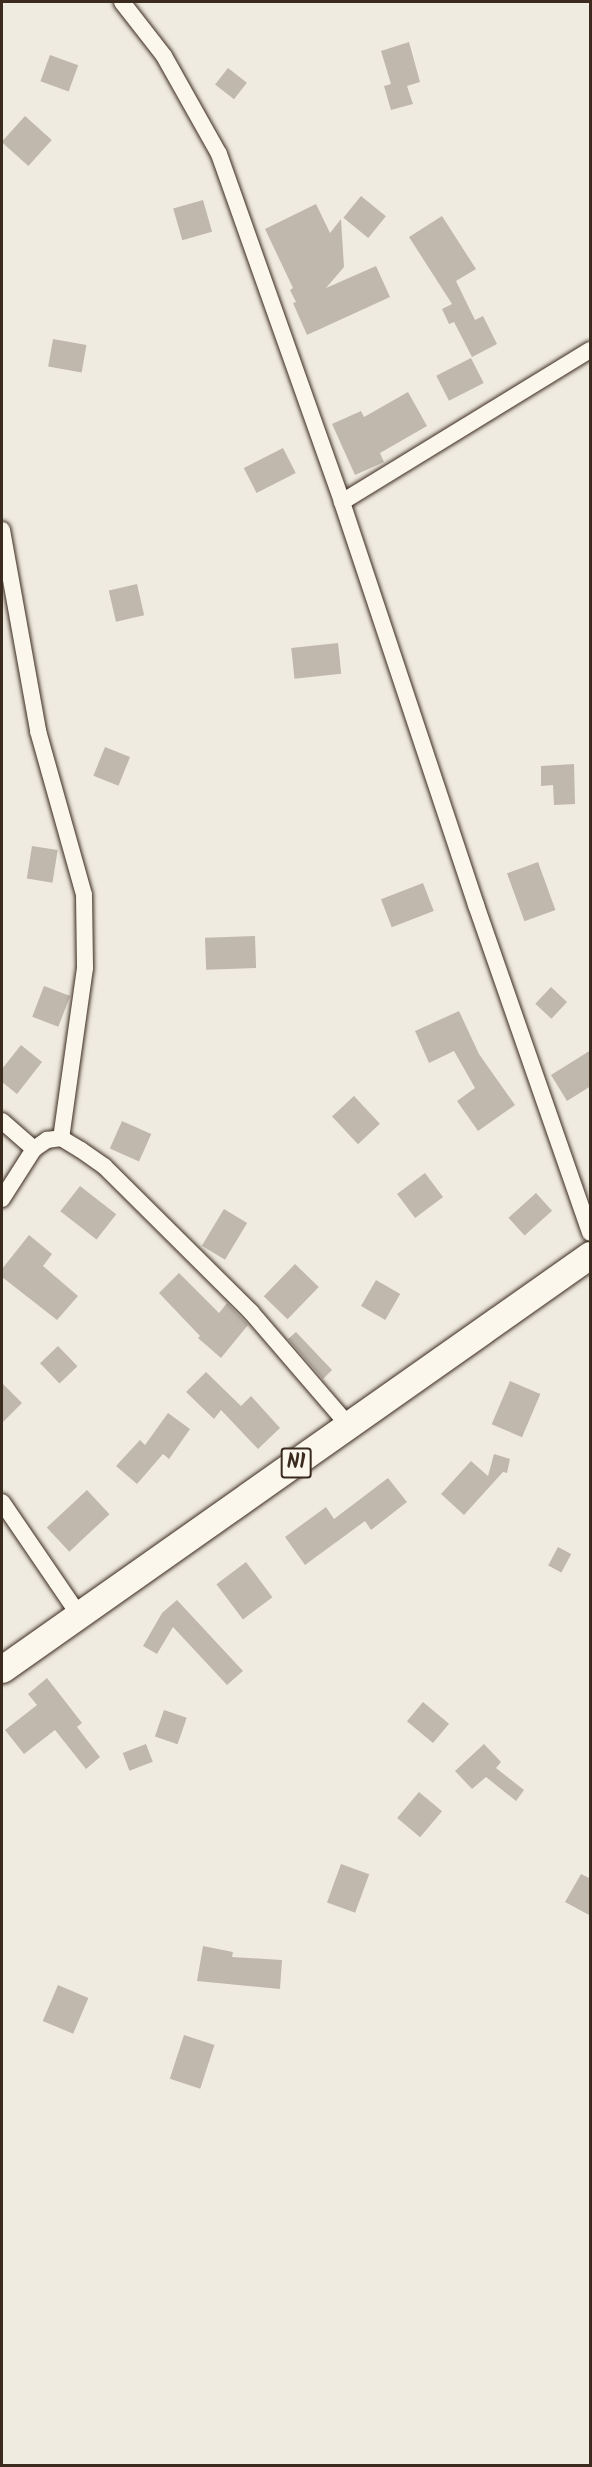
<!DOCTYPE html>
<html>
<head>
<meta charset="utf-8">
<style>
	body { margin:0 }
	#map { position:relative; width:592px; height:2467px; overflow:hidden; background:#f0ebe0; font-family:Kalam,sans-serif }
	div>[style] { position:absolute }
	.building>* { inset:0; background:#c0b8ad; transform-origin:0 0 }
	.roads { filter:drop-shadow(0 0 2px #3b2a1e) drop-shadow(0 0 2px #3b2a1e) }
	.street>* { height:16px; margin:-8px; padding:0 8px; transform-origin:8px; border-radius:8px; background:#fbf7ec }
	.primary>* { height:27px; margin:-13.5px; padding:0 13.5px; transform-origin:13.5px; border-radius:13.5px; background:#fbf7ec }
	span { translate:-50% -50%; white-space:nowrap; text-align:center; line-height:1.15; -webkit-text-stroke:6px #fbf7ec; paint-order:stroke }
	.shield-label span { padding:2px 4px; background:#fbf7ec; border:2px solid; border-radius:4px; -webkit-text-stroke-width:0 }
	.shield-label { font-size:20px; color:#3b2a1e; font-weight:700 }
	.frame { position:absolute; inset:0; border:3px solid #3b2a1e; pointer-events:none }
</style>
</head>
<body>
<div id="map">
	<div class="building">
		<i style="clip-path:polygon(409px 42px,420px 82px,407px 86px,413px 104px,391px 110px,384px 86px,391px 84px,381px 51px)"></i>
		<i style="left:50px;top:55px;width:30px;height:28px;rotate:20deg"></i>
		<i style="left:228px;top:68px;width:24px;height:21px;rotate:38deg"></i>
		<i style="left:25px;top:116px;width:36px;height:35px;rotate:42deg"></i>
		<i style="left:361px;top:196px;width:32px;height:28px;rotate:39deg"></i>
		<i style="left:203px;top:200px;width:33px;height:31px;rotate:74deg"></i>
		<i style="clip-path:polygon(316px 204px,330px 233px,341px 219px,344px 267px,326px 288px,376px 266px,390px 297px,307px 335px,293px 303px,296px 302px,290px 290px,293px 288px,265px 229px)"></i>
		<i style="clip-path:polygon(442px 216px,476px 269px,456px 281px,475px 320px,483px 316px,497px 344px,472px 357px,454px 322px,449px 324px,442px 309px,452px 304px,409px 237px)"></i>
		<i style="left:53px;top:339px;width:34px;height:28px;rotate:10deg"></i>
		<i style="left:471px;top:358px;width:28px;height:39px;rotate:63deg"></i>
		<i style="clip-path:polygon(408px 392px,427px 426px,380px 453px,384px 462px,355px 475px,332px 424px,361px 411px,364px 417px)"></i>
		<i style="left:283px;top:448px;width:28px;height:44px;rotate:63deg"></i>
		<i style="left:137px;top:584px;width:32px;height:29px;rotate:77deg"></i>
		<i style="left:338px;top:643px;width:31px;height:47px;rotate:84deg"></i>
		<i style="left:105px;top:747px;width:27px;height:31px;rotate:22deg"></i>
		<i style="clip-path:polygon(574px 764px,575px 804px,554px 805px,553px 785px,541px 786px,541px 766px)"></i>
		<i style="left:32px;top:846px;width:26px;height:33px;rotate:9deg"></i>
		<i style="left:538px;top:862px;width:51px;height:33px;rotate:70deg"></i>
		<i style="left:423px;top:883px;width:30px;height:45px;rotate:69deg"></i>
		<i style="left:255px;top:936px;width:32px;height:50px;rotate:88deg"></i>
		<i style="left:44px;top:986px;width:28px;height:33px;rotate:21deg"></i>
		<i style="left:551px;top:987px;width:22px;height:23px;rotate:43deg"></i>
		<i style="clip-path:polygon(459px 1011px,479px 1054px,515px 1105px,478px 1131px,457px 1101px,475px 1088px,454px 1051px,429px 1063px,415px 1031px)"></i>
		<i style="clip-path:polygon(21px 1045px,42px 1062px,17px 1094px,2px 1082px,2px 1069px)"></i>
		<i style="clip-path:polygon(591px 1050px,591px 1086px,567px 1101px,551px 1075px)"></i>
		<i style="left:354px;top:1096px;width:38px;height:30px;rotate:47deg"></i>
		<i style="left:122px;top:1121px;width:32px;height:30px;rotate:24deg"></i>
		<i style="left:425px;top:1173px;width:30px;height:35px;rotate:53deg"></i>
		<i style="left:80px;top:1186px;width:46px;height:32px;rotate:38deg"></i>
		<i style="left:536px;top:1193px;width:24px;height:37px;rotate:48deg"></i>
		<i style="left:224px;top:1209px;width:27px;height:43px;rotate:31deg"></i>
		<i style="clip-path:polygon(29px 1235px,52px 1254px,43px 1266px,78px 1296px,57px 1320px,2px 1277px,2px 1269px)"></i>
		<i style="left:295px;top:1264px;width:33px;height:45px;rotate:44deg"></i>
		<i style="clip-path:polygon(179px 1273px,219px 1313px,227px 1303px,248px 1325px,221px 1358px,198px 1338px,200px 1336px,159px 1293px)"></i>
		<i style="left:376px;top:1280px;width:28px;height:30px;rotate:30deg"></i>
		<i style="clip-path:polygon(296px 1332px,332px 1370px,323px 1379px,288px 1339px)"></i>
		<i style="left:58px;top:1346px;width:28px;height:25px;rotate:46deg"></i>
		<i style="clip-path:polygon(206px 1372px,241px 1406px,251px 1396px,280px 1428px,258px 1449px,221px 1410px,214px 1419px,186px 1392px)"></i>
		<i style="left:510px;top:1381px;width:33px;height:47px;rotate:23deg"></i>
		<i style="clip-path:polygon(2px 1383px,22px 1403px,2px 1423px)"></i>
		<i style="clip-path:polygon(168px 1413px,190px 1429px,169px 1459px,163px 1454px,137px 1484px,116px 1466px,140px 1440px,145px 1445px)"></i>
		<i style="clip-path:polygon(494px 1454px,510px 1459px,507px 1473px,503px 1472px,464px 1515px,441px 1494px,471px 1461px,488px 1476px)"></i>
		<i style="clip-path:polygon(388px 1478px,407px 1502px,371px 1530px,365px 1521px,305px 1565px,285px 1537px,326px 1507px,334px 1519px)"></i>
		<i style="left:87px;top:1490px;width:33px;height:55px;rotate:47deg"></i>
		<i style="left:558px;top:1547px;width:15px;height:21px;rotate:28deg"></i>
		<i style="left:246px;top:1562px;width:44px;height:37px;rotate:53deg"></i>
		<i style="clip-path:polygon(177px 1600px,243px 1671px,227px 1685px,173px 1627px,157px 1654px,143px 1646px,162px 1613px)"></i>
		<i style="clip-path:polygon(47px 1678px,82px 1723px,77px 1727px,100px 1757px,86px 1769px,55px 1730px,24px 1754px,5px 1730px,37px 1705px,28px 1694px)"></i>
		<i style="left:423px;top:1702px;width:34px;height:25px;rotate:40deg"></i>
		<i style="left:164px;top:1710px;width:24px;height:28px;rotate:19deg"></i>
		<i style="left:146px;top:1744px;width:19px;height:25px;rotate:69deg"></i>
		<i style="clip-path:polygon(484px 1744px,501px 1762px,496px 1768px,524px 1790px,516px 1801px,486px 1777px,472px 1789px,455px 1771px)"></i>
		<i style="left:419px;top:1792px;width:30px;height:34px;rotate:40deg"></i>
		<i style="left:341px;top:1864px;width:30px;height:41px;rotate:20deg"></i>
		<i style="clip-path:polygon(581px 1874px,591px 1879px,591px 1916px,565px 1902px)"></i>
		<i style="clip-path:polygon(203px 1946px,233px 1952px,232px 1957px,282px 1960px,280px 1989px,197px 1981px)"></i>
		<i style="left:58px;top:1985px;width:33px;height:39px;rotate:23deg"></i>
		<i style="left:184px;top:2035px;width:32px;height:46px;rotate:18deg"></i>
	</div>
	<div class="roads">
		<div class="street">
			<i style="left:122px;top:2px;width:68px;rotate:52.1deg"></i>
			<i style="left:164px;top:56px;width:112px;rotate:60.7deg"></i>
			<i style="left:219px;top:154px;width:369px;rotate:70.5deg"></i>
			<i style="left:342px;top:502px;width:425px;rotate:71.6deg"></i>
			<i style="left:476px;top:905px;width:347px;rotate:70.8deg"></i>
			<i style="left:342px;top:502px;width:291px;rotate:-31.5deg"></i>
			<i style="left:2px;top:530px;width:204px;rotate:79.8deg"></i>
			<i style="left:38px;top:731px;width:170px;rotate:74.3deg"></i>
			<i style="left:84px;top:895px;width:73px;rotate:89.2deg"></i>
			<i style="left:85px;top:968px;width:172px;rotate:98deg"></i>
			<i style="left:2px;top:1121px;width:43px;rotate:41.2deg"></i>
			<i style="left:2px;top:1199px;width:59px;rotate:-57.4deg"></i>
			<i style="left:34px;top:1149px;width:16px;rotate:-35deg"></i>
			<i style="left:47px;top:1140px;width:14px;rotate:-8deg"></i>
			<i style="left:61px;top:1138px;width:23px;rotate:31deg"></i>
			<i style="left:81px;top:1150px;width:29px;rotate:35deg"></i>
			<i style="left:105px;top:1167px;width:206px;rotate:44.8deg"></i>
			<i style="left:251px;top:1312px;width:150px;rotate:49.3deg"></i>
			<i style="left:2px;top:1502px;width:137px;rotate:55.7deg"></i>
		</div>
		<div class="primary">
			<i style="left:2px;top:1669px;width:719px;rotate:-35.15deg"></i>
		</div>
	</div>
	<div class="shield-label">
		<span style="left:296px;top:1463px">N1</span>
	</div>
	<div class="frame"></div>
</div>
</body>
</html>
